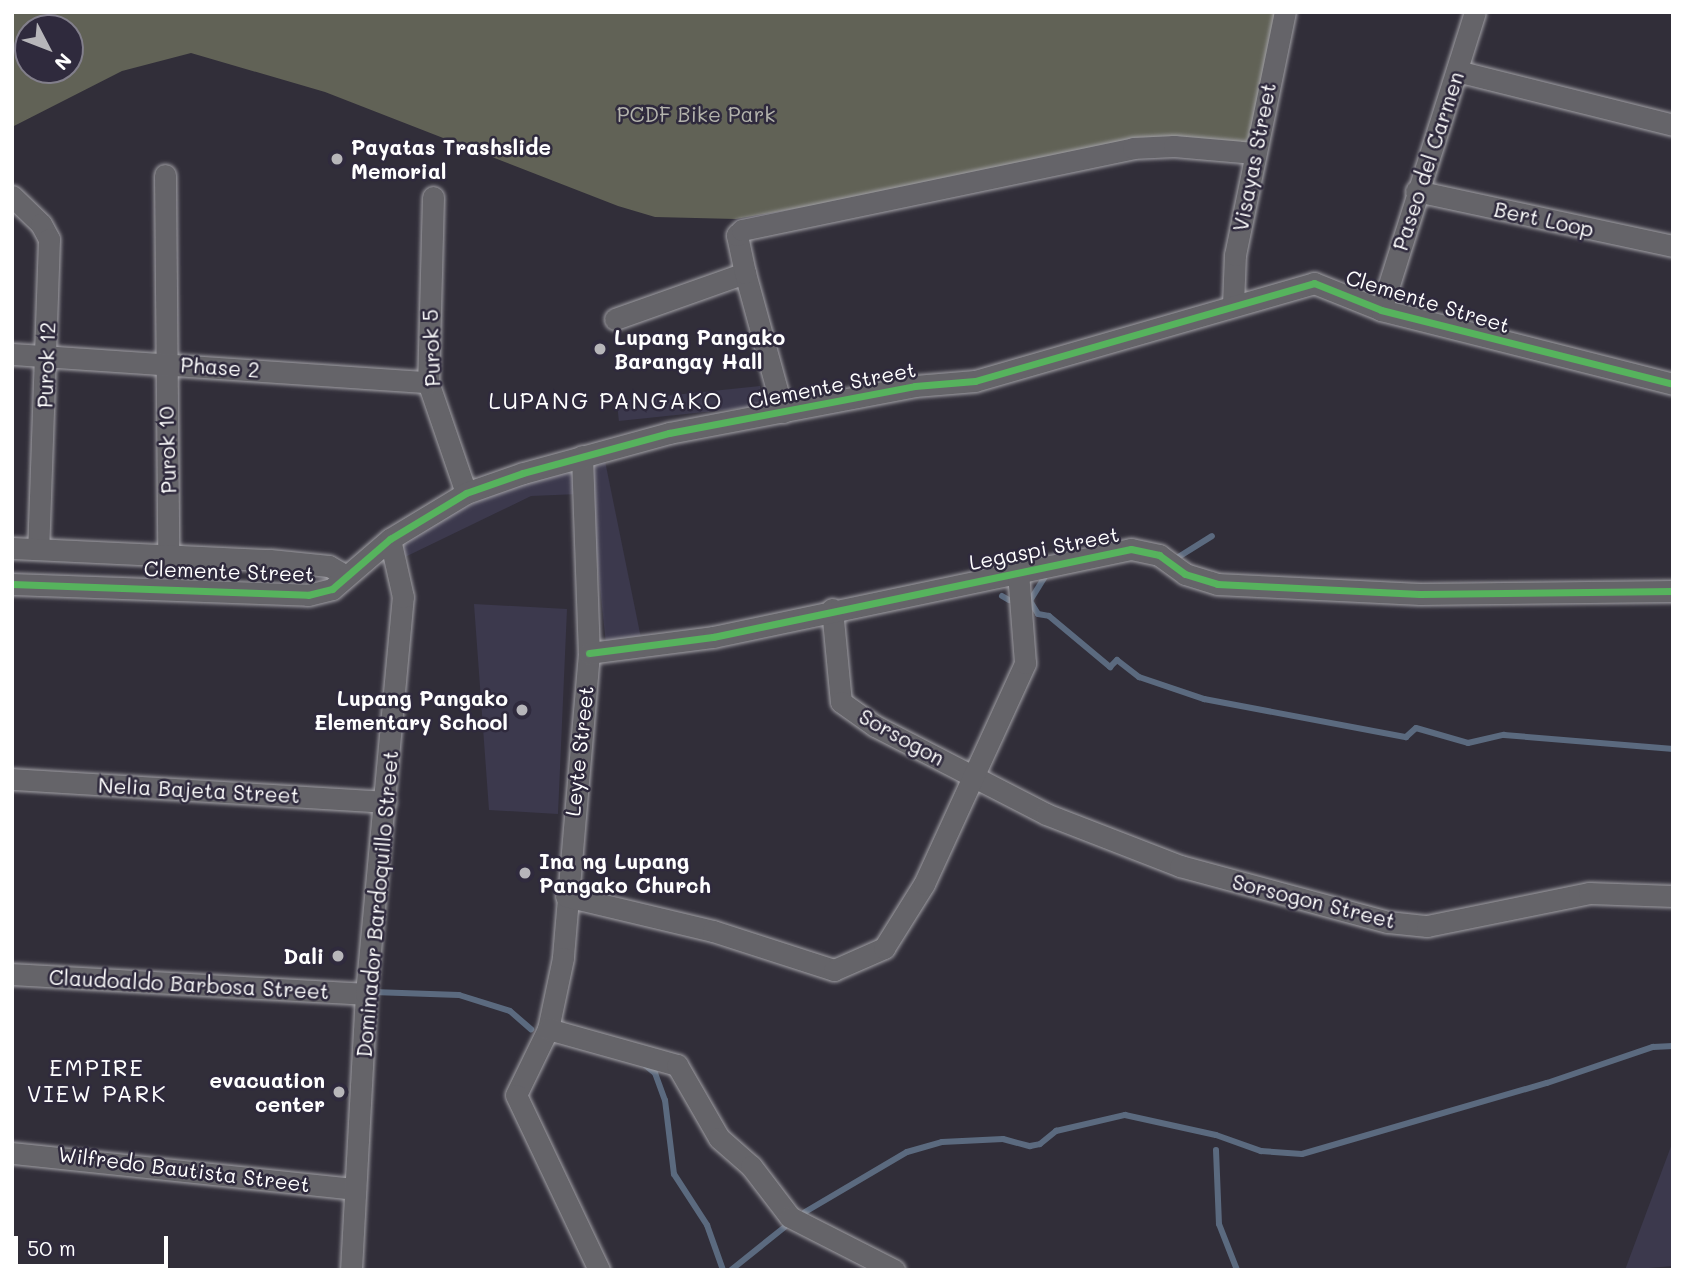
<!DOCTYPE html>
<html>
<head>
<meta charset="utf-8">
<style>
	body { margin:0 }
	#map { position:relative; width:1685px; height:1282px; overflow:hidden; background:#312e39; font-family:Mali,sans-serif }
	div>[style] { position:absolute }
	.built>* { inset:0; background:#3c394d; transform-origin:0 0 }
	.green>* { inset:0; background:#616256 }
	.stream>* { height:6px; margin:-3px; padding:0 3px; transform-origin:3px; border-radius:3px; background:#5b6a7f }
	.roads { filter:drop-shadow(0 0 2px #a2a1a6) drop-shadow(0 0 2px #a2a1a6) }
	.minor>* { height:21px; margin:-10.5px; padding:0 10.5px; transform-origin:10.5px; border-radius:10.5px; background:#656469 }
	.cycleway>* { height:7px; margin:-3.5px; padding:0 3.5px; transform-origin:3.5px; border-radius:3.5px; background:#56b35d }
	.dots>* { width:19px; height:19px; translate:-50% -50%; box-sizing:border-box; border:4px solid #2f2a3d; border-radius:50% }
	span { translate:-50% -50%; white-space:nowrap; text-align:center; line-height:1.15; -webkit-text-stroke:5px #2f2a3d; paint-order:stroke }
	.park-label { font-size:21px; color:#b4b4ad }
	.poi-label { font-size:21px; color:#fff; font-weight:700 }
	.left { translate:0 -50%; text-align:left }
	.right { translate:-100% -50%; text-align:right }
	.street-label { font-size:21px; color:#fff }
	.neighbourhood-label { font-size:23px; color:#fff; letter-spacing:2px }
	.frame { position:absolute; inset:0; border:14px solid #fff; pointer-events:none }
	.north { position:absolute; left:14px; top:14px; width:70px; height:70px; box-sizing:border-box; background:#2f2a3d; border:2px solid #827f8b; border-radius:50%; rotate:132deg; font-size:19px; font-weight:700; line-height:28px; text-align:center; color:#fff }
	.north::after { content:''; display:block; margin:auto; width:24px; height:32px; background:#b7b6ba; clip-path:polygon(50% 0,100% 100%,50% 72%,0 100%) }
	.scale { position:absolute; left:14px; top:1236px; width:154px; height:32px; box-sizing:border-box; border:4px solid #fff; border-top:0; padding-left:9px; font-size:21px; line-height:24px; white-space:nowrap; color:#fff; -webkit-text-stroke:5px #2f2a3d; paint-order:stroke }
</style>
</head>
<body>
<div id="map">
	<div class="built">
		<i style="left:760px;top:386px;width:20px;height:144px;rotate:84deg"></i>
		<i style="clip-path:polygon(605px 461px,642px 643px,606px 644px,587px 467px)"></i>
		<i style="clip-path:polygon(579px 467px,579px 494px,531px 496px,403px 558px,397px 541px,530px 475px)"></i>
		<i style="clip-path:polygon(474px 604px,567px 609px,558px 814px,489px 810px)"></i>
		<i style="clip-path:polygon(1673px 1141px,1673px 1266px,1625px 1270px)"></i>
	</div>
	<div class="green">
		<i style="clip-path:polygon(evenodd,12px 12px,1279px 12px,1248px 145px,1171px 142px,736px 219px,655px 217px,618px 206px,325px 92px,191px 53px,122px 71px,12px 127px,12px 12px,28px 28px,70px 28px,70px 70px,28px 70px,28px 28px)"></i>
	</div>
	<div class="stream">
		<i style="left:1172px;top:561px;width:47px;rotate:-32deg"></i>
		<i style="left:1046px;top:575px;width:31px;rotate:122deg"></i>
		<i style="left:1030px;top:601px;width:15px;rotate:58deg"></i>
		<i style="left:1038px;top:614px;width:11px;rotate:10deg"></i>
		<i style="left:1049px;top:616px;width:80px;rotate:39.9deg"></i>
		<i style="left:1110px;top:667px;width:10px;rotate:-45deg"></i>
		<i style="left:1117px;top:660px;width:28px;rotate:38deg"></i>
		<i style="left:1139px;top:677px;width:69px;rotate:18.7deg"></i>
		<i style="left:1204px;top:699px;width:206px;rotate:10.7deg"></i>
		<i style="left:1406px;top:737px;width:13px;rotate:-42deg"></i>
		<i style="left:1416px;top:728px;width:54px;rotate:16.1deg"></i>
		<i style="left:1468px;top:743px;width:37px;rotate:-13deg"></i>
		<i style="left:1504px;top:735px;width:170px;rotate:4.7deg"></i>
		<i style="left:1002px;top:596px;width:8px;rotate:30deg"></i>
		<i style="left:373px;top:992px;width:86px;rotate:2deg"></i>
		<i style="left:459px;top:995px;width:53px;rotate:17.4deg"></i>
		<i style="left:510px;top:1011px;width:28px;rotate:41deg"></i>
		<i style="left:645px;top:1065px;width:13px;rotate:39deg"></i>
		<i style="left:655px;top:1073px;width:29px;rotate:70deg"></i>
		<i style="left:665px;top:1100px;width:75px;rotate:83.1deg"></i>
		<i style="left:674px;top:1174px;width:61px;rotate:57.1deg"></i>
		<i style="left:707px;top:1225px;width:48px;rotate:70.4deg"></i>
		<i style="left:1216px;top:1150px;width:74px;rotate:87.7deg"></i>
		<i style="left:1219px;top:1224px;width:49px;rotate:68.6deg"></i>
		<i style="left:805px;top:1212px;width:118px;rotate:-30.5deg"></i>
		<i style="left:907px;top:1152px;width:36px;rotate:-16deg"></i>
		<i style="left:942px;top:1142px;width:61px;rotate:-2.8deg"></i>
		<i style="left:1003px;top:1139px;width:28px;rotate:15deg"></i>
		<i style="left:1030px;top:1146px;width:10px;rotate:-11deg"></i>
		<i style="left:1040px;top:1144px;width:21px;rotate:-39deg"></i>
		<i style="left:1056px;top:1131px;width:71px;rotate:-13.1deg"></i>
		<i style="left:1125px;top:1115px;width:93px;rotate:12.4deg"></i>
		<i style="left:1216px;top:1135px;width:48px;rotate:19.6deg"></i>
		<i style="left:1261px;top:1151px;width:41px;rotate:4.2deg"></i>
		<i style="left:1302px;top:1154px;width:255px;rotate:-16.2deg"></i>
		<i style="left:1547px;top:1083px;width:112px;rotate:-18.8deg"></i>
		<i style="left:1653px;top:1047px;width:20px;rotate:-3deg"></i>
		<i style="left:731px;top:1270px;width:70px;rotate:-38.7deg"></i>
	</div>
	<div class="roads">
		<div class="minor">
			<i style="left:1457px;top:71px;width:223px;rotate:14deg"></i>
			<i style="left:165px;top:175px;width:381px;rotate:89.5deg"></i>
			<i style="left:1416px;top:191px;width:263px;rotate:12.1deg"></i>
			<i style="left:12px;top:196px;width:40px;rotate:44deg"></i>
			<i style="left:41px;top:224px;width:17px;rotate:62deg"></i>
			<i style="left:49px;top:239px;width:310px;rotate:92deg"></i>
			<i style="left:433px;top:197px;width:185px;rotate:91.5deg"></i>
			<i style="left:428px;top:382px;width:117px;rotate:71.1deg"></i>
			<i style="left:1233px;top:304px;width:49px;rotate:-87.7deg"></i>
			<i style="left:1235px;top:255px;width:248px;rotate:-78.4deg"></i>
			<i style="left:1381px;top:310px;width:312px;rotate:-72.5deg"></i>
			<i style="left:615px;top:319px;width:138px;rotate:-19.5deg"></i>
			<i style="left:12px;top:354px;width:417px;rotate:3.9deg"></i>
			<i style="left:783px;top:412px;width:144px;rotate:-105.3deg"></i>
			<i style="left:745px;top:273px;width:39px;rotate:-102deg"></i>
			<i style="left:737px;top:235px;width:7px;rotate:-45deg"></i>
			<i style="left:742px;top:230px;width:400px;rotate:-11.8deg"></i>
			<i style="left:1133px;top:148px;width:41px;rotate:-2.8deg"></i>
			<i style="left:1174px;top:146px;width:80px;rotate:5deg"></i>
			<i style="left:582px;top:456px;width:197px;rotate:88deg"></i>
			<i style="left:589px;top:653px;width:306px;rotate:94.9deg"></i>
			<i style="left:563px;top:958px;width:73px;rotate:101.9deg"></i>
			<i style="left:548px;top:1029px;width:73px;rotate:115.9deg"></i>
			<i style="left:516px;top:1095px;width:194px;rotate:64.6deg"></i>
			<i style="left:12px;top:548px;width:258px;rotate:2.7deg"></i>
			<i style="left:270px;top:560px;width:59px;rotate:5.8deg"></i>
			<i style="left:329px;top:566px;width:20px;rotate:30deg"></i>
			<i style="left:12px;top:584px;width:296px;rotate:2.1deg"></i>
			<i style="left:308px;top:595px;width:25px;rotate:-14deg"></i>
			<i style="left:332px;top:589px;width:77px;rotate:-40.8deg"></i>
			<i style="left:390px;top:539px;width:89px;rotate:-31.2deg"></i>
			<i style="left:466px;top:493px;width:60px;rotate:-19.3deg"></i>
			<i style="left:523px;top:473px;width:151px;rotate:-15.3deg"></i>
			<i style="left:669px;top:433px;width:250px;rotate:-10.8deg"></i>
			<i style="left:915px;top:386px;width:60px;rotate:-4.8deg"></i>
			<i style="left:975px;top:381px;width:353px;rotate:-16.1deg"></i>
			<i style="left:1314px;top:283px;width:72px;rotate:21.9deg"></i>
			<i style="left:1381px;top:310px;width:301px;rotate:14.2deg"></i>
			<i style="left:832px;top:609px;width:93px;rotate:84.5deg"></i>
			<i style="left:841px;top:702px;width:42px;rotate:35.2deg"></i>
			<i style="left:875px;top:726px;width:192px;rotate:27.2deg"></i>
			<i style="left:1046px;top:814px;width:144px;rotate:21.2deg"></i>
			<i style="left:1180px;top:866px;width:215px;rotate:15.1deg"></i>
			<i style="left:1388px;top:922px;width:39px;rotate:6deg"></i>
			<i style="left:1427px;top:926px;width:165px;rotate:-11.5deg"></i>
			<i style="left:1589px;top:893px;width:84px;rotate:2deg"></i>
			<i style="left:589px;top:653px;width:125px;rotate:-7.4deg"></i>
			<i style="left:713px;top:637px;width:427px;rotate:-11.9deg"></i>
			<i style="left:1131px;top:549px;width:29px;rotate:12deg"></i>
			<i style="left:1159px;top:555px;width:32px;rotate:36deg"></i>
			<i style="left:1185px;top:574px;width:34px;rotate:17deg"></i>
			<i style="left:1217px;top:584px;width:203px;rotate:2.8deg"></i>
			<i style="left:1420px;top:594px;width:253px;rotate:-0.7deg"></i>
			<i style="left:12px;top:779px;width:374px;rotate:3.5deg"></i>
			<i style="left:566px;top:896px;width:151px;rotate:13.4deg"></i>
			<i style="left:713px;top:931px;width:127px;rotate:17.9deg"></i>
			<i style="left:834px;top:970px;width:55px;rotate:-23.7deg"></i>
			<i style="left:884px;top:948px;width:75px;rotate:-58deg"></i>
			<i style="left:924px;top:884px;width:243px;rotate:-65.4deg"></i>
			<i style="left:1025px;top:663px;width:90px;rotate:-94.4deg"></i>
			<i style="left:12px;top:974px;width:355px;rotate:3.2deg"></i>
			<i style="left:548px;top:1029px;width:134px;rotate:15.6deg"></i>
			<i style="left:677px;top:1065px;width:84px;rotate:60.1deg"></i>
			<i style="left:719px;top:1138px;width:43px;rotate:41.2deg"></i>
			<i style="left:751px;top:1166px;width:64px;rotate:52.6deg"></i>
			<i style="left:790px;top:1217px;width:117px;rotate:27deg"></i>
			<i style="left:12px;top:1153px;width:345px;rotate:6deg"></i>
			<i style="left:351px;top:1270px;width:276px;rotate:-86.9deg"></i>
			<i style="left:366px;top:994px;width:399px;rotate:-84.7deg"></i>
			<i style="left:403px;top:597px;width:59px;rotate:-102.6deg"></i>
		</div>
	</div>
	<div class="cycleway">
		<i style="left:12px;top:584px;width:296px;rotate:2.1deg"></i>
		<i style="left:308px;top:595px;width:25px;rotate:-14deg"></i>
		<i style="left:332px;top:589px;width:77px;rotate:-40.8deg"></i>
		<i style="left:390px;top:539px;width:89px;rotate:-31.2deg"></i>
		<i style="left:466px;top:493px;width:60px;rotate:-19.3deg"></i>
		<i style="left:523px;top:473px;width:151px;rotate:-15.3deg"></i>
		<i style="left:669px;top:433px;width:250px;rotate:-10.8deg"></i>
		<i style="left:915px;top:386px;width:60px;rotate:-4.8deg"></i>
		<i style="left:975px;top:381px;width:353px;rotate:-16.1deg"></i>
		<i style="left:1314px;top:283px;width:72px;rotate:21.9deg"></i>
		<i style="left:1381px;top:310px;width:301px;rotate:14.2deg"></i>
		<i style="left:589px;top:653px;width:125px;rotate:-7.4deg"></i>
		<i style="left:713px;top:637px;width:427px;rotate:-11.9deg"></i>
		<i style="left:1131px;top:549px;width:29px;rotate:12deg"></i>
		<i style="left:1159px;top:555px;width:32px;rotate:36deg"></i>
		<i style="left:1185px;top:574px;width:34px;rotate:17deg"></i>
		<i style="left:1217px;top:584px;width:203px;rotate:2.8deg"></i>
		<i style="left:1420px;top:594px;width:253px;rotate:-0.7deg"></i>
	</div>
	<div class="dots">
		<i style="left:337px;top:159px;background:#b7b6ba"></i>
		<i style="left:600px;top:349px;background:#b7b6ba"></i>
		<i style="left:522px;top:710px;background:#b7b6ba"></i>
		<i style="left:525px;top:873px;background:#b7b6ba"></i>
		<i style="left:338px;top:956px;background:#b7b6ba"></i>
		<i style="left:339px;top:1092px;background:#b7b6ba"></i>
	</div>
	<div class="park-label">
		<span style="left:696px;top:114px">PCDF Bike Park</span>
	</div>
	<div class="poi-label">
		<span class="left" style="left:351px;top:159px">Payatas Trashslide<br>Memorial</span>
		<span class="left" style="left:614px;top:349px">Lupang Pangako<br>Barangay Hall</span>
		<span class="right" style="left:508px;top:710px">Lupang Pangako<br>Elementary School</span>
		<span class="left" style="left:539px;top:873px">Ina ng Lupang<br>Pangako Church</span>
		<span class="right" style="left:324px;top:956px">Dali</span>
		<span class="right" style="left:325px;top:1092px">evacuation<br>center</span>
	</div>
	<div class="street-label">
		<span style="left:1254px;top:157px;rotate:-79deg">Visayas Street</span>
		<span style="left:1428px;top:161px;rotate:-72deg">Paseo del Carmen</span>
		<span style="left:1544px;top:219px;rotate:12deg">Bert Loop</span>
		<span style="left:1428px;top:301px;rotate:17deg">Clemente Street</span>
		<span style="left:431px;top:348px;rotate:-92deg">Purok 5</span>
		<span style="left:46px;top:365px;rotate:-88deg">Purok 12</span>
		<span style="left:220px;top:367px;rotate:4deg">Phase 2</span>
		<span style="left:832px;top:385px;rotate:-11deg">Clemente Street</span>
		<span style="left:167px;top:450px;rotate:-92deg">Purok 10</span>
		<span style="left:1044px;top:548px;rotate:-11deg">Legaspi Street</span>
		<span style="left:229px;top:571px;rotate:2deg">Clemente Street</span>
		<span style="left:902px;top:737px;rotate:29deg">Sorsogon</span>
		<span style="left:579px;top:751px;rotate:-84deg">Leyte Street</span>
		<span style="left:199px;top:790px;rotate:3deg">Nelia Bajeta Street</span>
		<span style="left:1314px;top:901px;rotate:14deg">Sorsogon Street</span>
		<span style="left:377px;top:904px;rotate:-85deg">Dominador Bardoquillo Street</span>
		<span style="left:189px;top:984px;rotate:3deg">Claudoaldo Barbosa Street</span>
		<span style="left:184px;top:1169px;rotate:7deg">Wilfredo Bautista Street</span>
	</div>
	<div class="neighbourhood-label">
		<span style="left:606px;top:400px">LUPANG PANGAKO</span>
		<span style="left:97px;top:1080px">EMPIRE<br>VIEW PARK</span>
	</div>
	<div class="frame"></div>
	<div class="north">N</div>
	<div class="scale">50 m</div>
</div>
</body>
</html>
